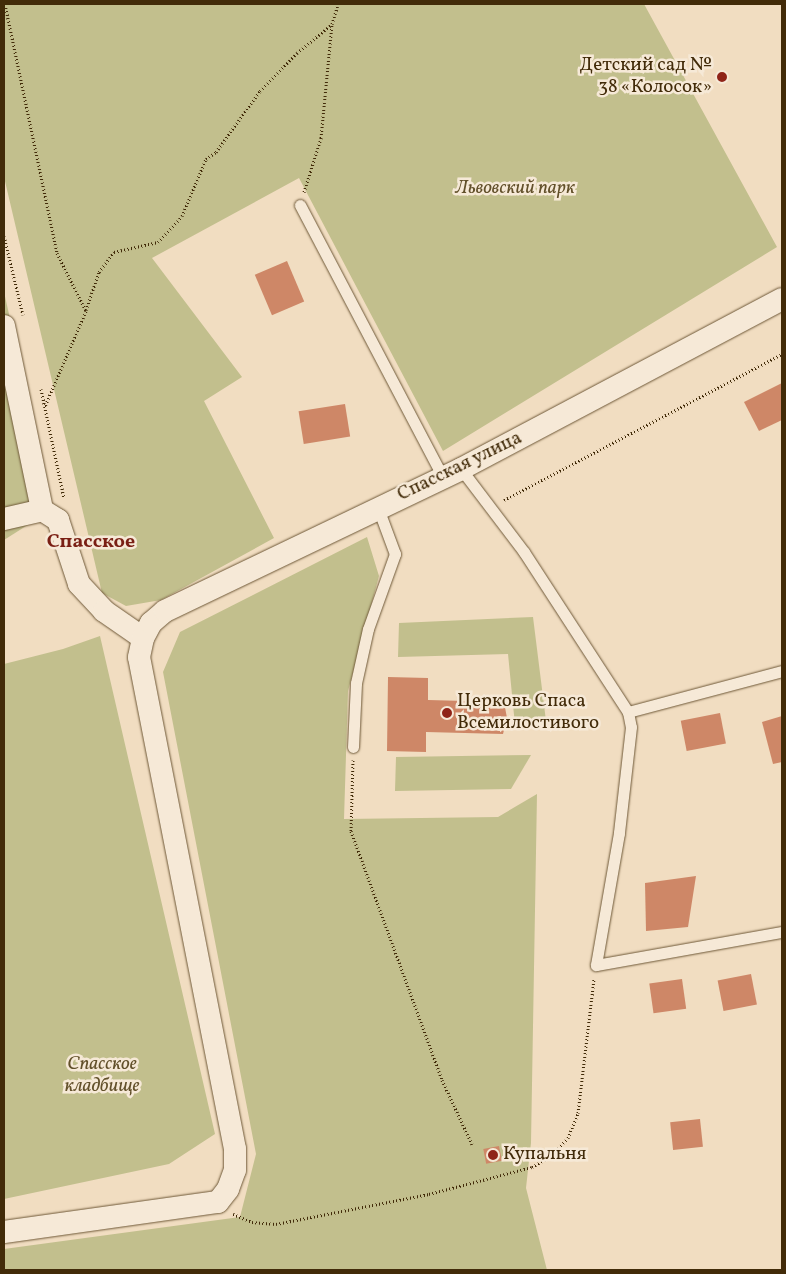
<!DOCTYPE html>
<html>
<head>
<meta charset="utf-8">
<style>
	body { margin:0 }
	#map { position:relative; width:786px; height:1274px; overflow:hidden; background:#f1ddc1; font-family:Vollkorn,serif }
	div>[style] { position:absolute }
	.green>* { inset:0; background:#c2bf8d }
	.building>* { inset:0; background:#ce8767; transform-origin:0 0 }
	.path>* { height:3px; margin-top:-1.5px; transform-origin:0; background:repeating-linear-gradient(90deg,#422b09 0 1px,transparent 0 3.5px) }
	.roads { filter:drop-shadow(0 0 1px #6e5837) drop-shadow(0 0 1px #6e5837) }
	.service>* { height:11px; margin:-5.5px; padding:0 5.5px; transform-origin:5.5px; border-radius:5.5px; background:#f6e9d7 }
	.minor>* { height:22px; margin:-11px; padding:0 11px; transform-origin:11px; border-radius:11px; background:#f6e9d7 }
	.dots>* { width:14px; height:14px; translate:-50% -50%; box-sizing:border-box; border:2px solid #f6e9d7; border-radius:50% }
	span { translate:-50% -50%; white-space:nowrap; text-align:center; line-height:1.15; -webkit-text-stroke:5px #f6e9d7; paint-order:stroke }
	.poi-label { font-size:19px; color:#422b09 }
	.right { translate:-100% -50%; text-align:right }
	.left { translate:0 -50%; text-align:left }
	.park-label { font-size:19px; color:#62502a; font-style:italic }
	.street-label { font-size:19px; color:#422b09 }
	.neighbourhood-label { font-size:20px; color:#7a1f14; font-weight:700 }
	.frame { position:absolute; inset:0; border:5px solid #422b09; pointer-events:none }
</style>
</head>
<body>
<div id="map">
	<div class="green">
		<i style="clip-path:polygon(4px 4px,644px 4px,777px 247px,443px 451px,299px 178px,152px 258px,242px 377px,204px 401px,274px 538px,161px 600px,126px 606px,102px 593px,4px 177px)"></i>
		<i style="clip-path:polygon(4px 292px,53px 509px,4px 540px)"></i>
		<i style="clip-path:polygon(367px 537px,379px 576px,348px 691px,344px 819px,498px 817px,537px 794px,531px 1143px,526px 1188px,547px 1270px,4px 1270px,4px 1249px,240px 1217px,256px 1154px,163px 672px,180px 632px)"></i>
		<i style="clip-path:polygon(533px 617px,546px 721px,515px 725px,508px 654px,398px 657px,399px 623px)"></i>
		<i style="clip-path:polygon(100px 636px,215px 1134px,169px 1164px,4px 1199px,4px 664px,63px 649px)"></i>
		<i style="clip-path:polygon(531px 755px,511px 789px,395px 791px,396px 757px)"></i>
	</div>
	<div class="building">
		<i style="left:287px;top:261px;width:44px;height:35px;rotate:67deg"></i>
		<i style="clip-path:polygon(782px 383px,782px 420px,759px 431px,744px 402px)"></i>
		<i style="left:345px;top:404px;width:33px;height:47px;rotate:81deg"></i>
		<i style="clip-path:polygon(388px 677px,428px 678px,428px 700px,504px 702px,507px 718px,503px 734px,426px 732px,426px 752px,387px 751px)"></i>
		<i style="left:720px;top:713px;width:31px;height:40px;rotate:79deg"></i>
		<i style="clip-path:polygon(782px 716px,782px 762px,773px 764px,762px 722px)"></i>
		<i style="clip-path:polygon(696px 876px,688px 927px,646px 931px,645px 883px)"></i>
		<i style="left:751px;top:974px;width:31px;height:34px;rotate:79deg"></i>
		<i style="left:682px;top:979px;width:30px;height:33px;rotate:82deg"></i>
		<i style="left:700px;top:1119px;width:28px;height:30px;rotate:84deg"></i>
		<i style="left:499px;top:1146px;width:15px;height:16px;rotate:79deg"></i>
	</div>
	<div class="path">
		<i style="left:5px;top:4px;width:254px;rotate:78.2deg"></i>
		<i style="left:57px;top:253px;width:65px;rotate:63.4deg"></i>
		<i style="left:86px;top:311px;width:103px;rotate:113.3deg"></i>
		<i style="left:304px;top:192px;width:57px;rotate:-72.5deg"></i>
		<i style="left:321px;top:138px;width:115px;rotate:-84.5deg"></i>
		<i style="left:4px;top:236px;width:81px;rotate:76.5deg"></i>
		<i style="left:86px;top:310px;width:40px;rotate:-71.1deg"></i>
		<i style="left:99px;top:272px;width:25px;rotate:-53deg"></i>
		<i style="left:114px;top:252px;width:45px;rotate:-12.8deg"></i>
		<i style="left:158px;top:242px;width:35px;rotate:-47deg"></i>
		<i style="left:182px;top:216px;width:62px;rotate:-67.2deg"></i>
		<i style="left:206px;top:159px;width:12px;rotate:-35deg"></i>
		<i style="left:216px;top:152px;width:75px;rotate:-54.2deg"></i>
		<i style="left:260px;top:91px;width:53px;rotate:-45.8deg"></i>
		<i style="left:297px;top:53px;width:45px;rotate:-39.6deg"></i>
		<i style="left:332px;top:24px;width:21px;rotate:-73deg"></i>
		<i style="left:41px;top:389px;width:111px;rotate:78.1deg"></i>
		<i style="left:504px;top:500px;width:314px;rotate:-27.7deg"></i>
		<i style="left:353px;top:760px;width:71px;rotate:91.6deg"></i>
		<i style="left:351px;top:831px;width:265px;rotate:69.9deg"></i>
		<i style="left:442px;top:1080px;width:71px;rotate:64.9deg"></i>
		<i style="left:233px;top:1214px;width:21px;rotate:23deg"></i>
		<i style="left:252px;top:1222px;width:24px;rotate:5deg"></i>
		<i style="left:276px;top:1224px;width:156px;rotate:-11.1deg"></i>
		<i style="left:429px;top:1194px;width:106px;rotate:-14.7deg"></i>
		<i style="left:532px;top:1167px;width:22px;rotate:-30deg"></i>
		<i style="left:551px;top:1156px;width:25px;rotate:-47deg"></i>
		<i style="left:568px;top:1138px;width:27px;rotate:-68deg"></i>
		<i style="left:578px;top:1113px;width:136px;rotate:-83.2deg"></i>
	</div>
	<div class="roads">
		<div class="service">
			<i style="left:300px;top:205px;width:306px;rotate:62.3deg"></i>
			<i style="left:461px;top:469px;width:104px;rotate:52.8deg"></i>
			<i style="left:524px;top:552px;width:191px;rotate:57deg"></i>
			<i style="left:628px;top:712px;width:159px;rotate:-14.9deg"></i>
			<i style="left:628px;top:712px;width:15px;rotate:79deg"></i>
			<i style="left:631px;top:727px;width:107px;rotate:96.5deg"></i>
			<i style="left:619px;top:833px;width:134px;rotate:99.9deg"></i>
			<i style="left:596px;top:965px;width:189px;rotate:-10.1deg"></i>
			<i style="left:353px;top:747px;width:64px;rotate:-87.3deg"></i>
			<i style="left:356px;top:683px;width:55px;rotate:-77.5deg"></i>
			<i style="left:368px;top:629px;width:80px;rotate:-70.2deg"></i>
			<i style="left:395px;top:554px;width:49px;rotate:-110.3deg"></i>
		</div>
		<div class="minor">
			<i style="left:4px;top:326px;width:188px;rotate:78.3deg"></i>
			<i style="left:4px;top:519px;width:39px;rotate:-13deg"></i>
			<i style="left:42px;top:510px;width:19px;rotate:32deg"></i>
			<i style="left:58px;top:520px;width:67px;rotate:71.8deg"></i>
			<i style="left:79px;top:584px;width:37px;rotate:47deg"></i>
			<i style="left:104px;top:611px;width:47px;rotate:34.7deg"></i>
			<i style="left:4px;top:1232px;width:216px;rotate:-8deg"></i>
			<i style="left:218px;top:1202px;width:16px;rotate:-52deg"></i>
			<i style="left:228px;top:1189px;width:20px;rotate:-70deg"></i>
			<i style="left:235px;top:1170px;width:21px;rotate:-90deg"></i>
			<i style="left:235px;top:1149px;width:501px;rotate:-101.04deg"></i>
			<i style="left:139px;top:657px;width:19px;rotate:-78deg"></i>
			<i style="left:143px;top:638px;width:17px;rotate:-62deg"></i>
			<i style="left:151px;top:623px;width:18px;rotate:-41deg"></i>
			<i style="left:165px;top:611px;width:328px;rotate:-25.6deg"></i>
			<i style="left:461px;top:469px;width:363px;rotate:-27.9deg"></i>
		</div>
	</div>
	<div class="dots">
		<i style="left:722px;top:77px;background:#8f2418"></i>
		<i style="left:447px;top:713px;background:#8f2418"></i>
		<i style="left:493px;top:1155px;background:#8f2418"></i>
	</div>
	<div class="poi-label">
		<span class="right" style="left:712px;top:77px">Детский сад №<br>38 «Колосок»</span>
		<span class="left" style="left:457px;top:713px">Церковь Спаса<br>Всемилостивого</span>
		<span class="left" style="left:503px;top:1155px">Купальня</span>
	</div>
	<div class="park-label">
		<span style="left:515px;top:189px">Львовский парк</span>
		<span style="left:102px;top:1076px">Спасское<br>кладбище</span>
	</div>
	<div class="street-label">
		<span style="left:460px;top:467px;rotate:-26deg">Спасская улица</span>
	</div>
	<div class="neighbourhood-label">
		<span style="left:91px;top:542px">Спасское</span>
	</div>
	<div class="frame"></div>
</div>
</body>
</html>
